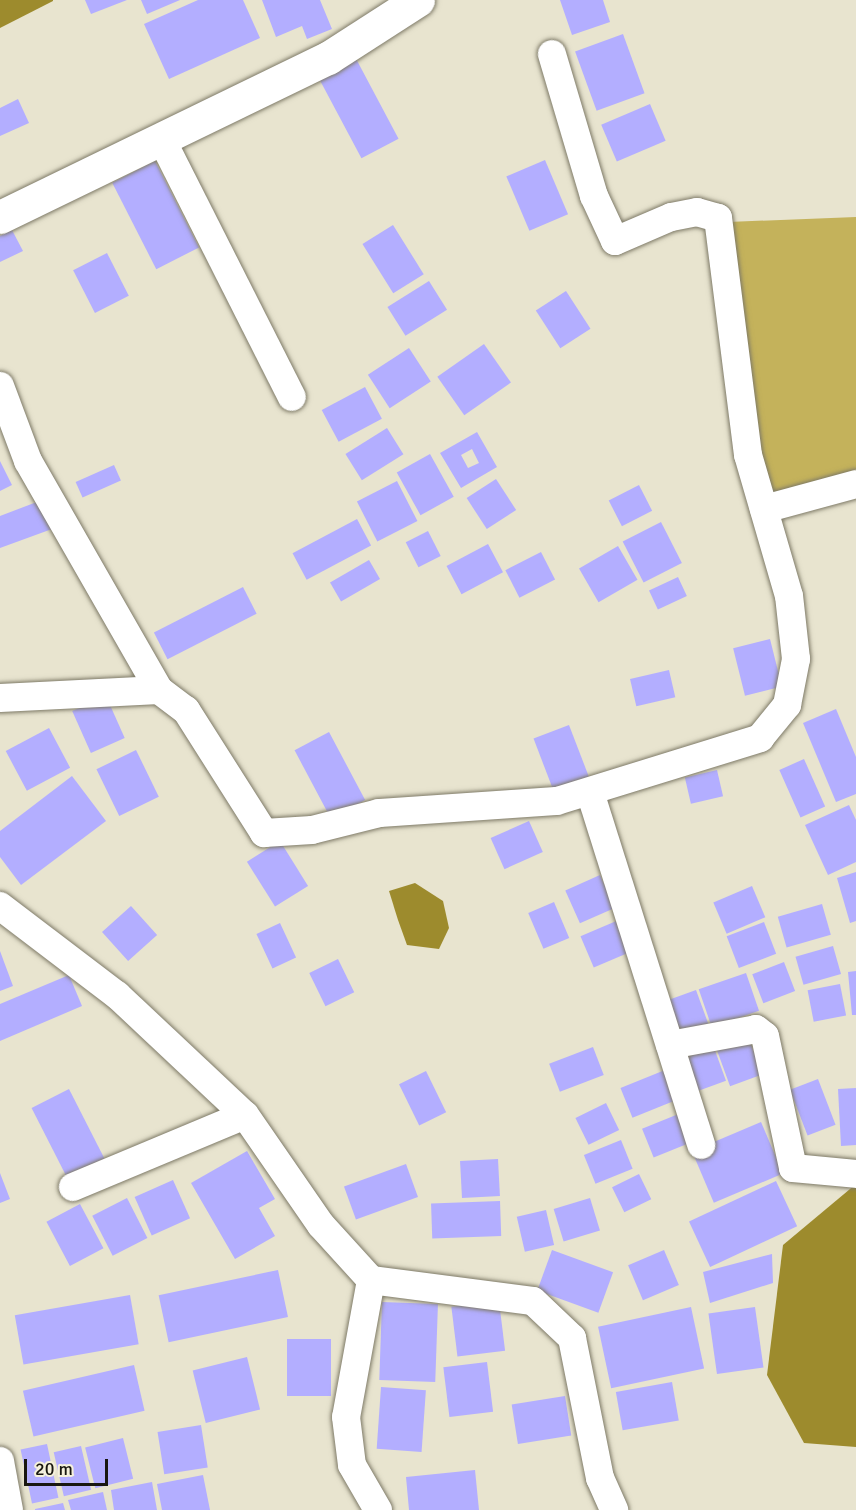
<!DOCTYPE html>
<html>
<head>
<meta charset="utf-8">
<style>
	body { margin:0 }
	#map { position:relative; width:856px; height:1510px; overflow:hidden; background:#e8e4cf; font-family:Signika,sans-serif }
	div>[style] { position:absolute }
	.green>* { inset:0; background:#c4b25b }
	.water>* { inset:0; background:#9d8b2d }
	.building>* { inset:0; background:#b3aeff; transform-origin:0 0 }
	.roads { filter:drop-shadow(0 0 2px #7e7a67) drop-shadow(0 0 2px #7e7a67) }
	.minor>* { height:28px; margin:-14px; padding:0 14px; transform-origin:14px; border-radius:14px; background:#fff }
	.major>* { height:33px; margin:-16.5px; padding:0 16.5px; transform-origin:16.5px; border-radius:16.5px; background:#fff }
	span { translate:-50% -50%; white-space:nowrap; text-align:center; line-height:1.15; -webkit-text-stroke:4.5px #f5f1dc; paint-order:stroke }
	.scale { position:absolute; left:24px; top:1459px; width:84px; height:27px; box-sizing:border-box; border:3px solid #191710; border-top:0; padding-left:8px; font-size:18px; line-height:21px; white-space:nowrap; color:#191710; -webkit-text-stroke:4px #f5f1dc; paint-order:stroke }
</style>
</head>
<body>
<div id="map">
	<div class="green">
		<i style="clip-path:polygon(856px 217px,856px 482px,768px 504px,728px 222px)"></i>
	</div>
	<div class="water">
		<i style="clip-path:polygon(0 0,53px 0,53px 1px,0 28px)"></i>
		<i style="clip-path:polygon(415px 883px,443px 901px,449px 928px,439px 949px,407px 945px,398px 920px,389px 891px)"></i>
		<i style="clip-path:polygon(856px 1184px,856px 1447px,804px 1443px,767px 1375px,783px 1245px)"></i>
	</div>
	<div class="building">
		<i style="clip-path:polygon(85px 0,127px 0,91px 14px)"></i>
		<i style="clip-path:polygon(141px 0,180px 0,147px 14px)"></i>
		<i style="clip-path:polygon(198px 0,243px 0,260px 38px,169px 79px,144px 24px)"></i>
		<i style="clip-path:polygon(262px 0,320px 0,332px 29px,307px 39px,302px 26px,276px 37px)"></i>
		<i style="clip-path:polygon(560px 0,603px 0,610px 22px,572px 35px)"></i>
		<i style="left:623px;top:34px;width:63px;height:51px;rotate:70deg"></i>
		<i style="left:353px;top:53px;width:97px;height:42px;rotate:62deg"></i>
		<i style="clip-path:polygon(18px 99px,29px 123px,0 136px,0 108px)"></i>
		<i style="left:650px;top:104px;width:40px;height:53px;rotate:67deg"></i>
		<i style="left:545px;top:160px;width:59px;height:42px;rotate:67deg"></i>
		<i style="left:155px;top:161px;width:97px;height:48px;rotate:63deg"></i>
		<i style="left:393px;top:225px;width:58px;height:36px;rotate:58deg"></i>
		<i style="clip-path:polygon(12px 230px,23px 251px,0 262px,0 236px)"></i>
		<i style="left:107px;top:253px;width:48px;height:38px;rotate:63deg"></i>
		<i style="left:429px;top:281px;width:34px;height:49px;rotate:58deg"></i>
		<i style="left:566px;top:291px;width:45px;height:36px;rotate:57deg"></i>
		<i style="left:484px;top:344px;width:47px;height:57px;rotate:55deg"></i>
		<i style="left:409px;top:348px;width:40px;height:49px;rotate:57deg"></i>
		<i style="left:365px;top:387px;width:36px;height:49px;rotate:62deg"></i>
		<i style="left:387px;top:428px;width:31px;height:49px;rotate:58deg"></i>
		<i style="clip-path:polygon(evenodd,477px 432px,497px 467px,461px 488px,440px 453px,477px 432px,472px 449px,479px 463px,468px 468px,461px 455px,472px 449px)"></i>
		<i style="left:430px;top:454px;width:49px;height:38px;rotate:61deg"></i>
		<i style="clip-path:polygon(0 461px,12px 485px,0 491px)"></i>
		<i style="left:114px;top:465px;width:17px;height:42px;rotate:66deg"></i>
		<i style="left:496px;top:479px;width:37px;height:35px;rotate:57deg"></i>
		<i style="left:397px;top:481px;width:45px;height:45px;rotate:63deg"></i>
		<i style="left:639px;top:485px;width:29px;height:34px;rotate:63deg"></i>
		<i style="clip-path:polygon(42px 500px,52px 529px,0 548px,0 516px)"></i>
		<i style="left:357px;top:519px;width:30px;height:73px;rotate:62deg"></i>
		<i style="left:661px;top:522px;width:46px;height:43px;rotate:63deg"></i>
		<i style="left:428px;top:531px;width:28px;height:25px;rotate:63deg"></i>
		<i style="left:488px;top:544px;width:32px;height:47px;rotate:62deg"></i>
		<i style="left:618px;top:546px;width:39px;height:45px;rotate:60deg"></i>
		<i style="left:541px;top:552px;width:31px;height:40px;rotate:63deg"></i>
		<i style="left:369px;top:560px;width:22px;height:45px;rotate:60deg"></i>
		<i style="left:678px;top:577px;width:21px;height:32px;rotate:65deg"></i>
		<i style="left:243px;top:587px;width:30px;height:100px;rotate:63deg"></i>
		<i style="left:770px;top:639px;width:49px;height:38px;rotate:76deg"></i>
		<i style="left:669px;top:670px;width:28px;height:40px;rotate:77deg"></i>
		<i style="left:106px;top:696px;width:46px;height:37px;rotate:66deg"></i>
		<i style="clip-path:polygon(836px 709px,856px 757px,856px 794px,836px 802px,803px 723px)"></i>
		<i style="left:569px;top:725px;width:66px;height:38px;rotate:69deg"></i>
		<i style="left:49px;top:728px;width:45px;height:49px;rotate:62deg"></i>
		<i style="left:329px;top:732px;width:77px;height:39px;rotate:62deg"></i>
		<i style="left:136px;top:750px;width:52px;height:44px;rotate:64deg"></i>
		<i style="left:804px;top:759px;width:52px;height:27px;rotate:66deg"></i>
		<i style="left:717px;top:770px;width:27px;height:33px;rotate:77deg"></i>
		<i style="clip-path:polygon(72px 776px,106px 821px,21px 885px,0 857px,0 831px)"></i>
		<i style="clip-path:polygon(849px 805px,856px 820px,856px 862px,828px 875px,805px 825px)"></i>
		<i style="left:529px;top:821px;width:34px;height:42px;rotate:66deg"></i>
		<i style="left:280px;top:841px;width:53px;height:39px;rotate:58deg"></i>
		<i style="clip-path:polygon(856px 872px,856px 921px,850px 923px,837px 878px)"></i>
		<i style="left:600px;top:875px;width:36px;height:38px;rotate:66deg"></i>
		<i style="left:752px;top:886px;width:34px;height:42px;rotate:67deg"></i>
		<i style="left:554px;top:902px;width:39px;height:28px;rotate:67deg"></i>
		<i style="left:822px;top:904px;width:32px;height:46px;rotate:74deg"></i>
		<i style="left:131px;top:906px;width:39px;height:39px;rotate:48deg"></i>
		<i style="left:621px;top:919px;width:34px;height:44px;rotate:67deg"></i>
		<i style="left:764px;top:922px;width:34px;height:40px;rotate:69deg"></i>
		<i style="left:280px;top:923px;width:38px;height:26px;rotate:65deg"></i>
		<i style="left:833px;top:946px;width:29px;height:39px;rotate:74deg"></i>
		<i style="clip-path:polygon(0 951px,13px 986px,0 991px)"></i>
		<i style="left:338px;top:959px;width:37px;height:32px;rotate:64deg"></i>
		<i style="left:784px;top:962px;width:31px;height:34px;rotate:69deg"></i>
		<i style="clip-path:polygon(856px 971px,856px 1015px,852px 1015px,848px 972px)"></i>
		<i style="left:746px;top:973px;width:40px;height:50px;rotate:71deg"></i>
		<i style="clip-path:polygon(69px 975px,82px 1006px,0 1041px,0 1004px)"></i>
		<i style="left:840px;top:984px;width:32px;height:33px;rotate:79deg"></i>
		<i style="left:696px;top:990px;width:41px;height:36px;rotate:70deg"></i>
		<i style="left:748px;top:1036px;width:41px;height:34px;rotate:70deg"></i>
		<i style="left:713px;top:1045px;width:38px;height:35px;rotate:70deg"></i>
		<i style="left:593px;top:1047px;width:30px;height:47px;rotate:69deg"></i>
		<i style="left:665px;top:1070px;width:32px;height:48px;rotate:68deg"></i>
		<i style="left:426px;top:1071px;width:46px;height:30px;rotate:64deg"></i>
		<i style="left:818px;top:1079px;width:49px;height:30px;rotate:69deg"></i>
		<i style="clip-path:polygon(856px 1088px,856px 1145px,841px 1146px,838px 1089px)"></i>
		<i style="left:69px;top:1089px;width:78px;height:42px;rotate:63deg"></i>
		<i style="left:606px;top:1103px;width:30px;height:34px;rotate:64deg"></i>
		<i style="left:681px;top:1113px;width:31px;height:42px;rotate:68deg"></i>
		<i style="left:761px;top:1122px;width:56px;height:75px;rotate:67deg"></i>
		<i style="left:621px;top:1140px;width:31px;height:40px;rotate:68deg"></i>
		<i style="clip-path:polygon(247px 1151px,275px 1199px,259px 1208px,275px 1236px,235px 1259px,191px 1183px)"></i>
		<i style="left:498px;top:1159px;width:37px;height:38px;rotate:87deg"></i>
		<i style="left:406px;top:1164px;width:35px;height:66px;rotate:70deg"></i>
		<i style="clip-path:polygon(0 1173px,10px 1199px,0 1203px)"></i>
		<i style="left:639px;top:1174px;width:28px;height:30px;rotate:64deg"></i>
		<i style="left:173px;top:1180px;width:42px;height:42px;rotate:66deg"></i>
		<i style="left:776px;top:1181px;width:50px;height:96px;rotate:65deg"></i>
		<i style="left:127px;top:1198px;width:45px;height:39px;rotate:63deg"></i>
		<i style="left:590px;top:1198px;width:34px;height:38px;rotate:73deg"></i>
		<i style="left:500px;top:1201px;width:35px;height:69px;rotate:88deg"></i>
		<i style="left:80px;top:1204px;width:50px;height:38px;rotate:62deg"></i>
		<i style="left:546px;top:1210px;width:36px;height:30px;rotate:77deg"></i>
		<i style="left:552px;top:1250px;width:65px;height:43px;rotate:20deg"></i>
		<i style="left:664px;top:1250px;width:38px;height:39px;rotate:67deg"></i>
		<i style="clip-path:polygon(772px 1254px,773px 1283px,710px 1303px,703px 1272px)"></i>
		<i style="left:278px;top:1270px;width:48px;height:122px;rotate:78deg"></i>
		<i style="left:130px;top:1295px;width:50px;height:117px;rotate:80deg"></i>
		<i style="left:499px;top:1301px;width:50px;height:48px;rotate:83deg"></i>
		<i style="left:382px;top:1302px;width:56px;height:78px;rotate:2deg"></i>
		<i style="left:691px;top:1307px;width:63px;height:95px;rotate:78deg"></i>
		<i style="left:755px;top:1307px;width:61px;height:47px;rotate:82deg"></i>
		<i style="left:287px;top:1339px;width:44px;height:57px"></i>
		<i style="left:247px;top:1357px;width:54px;height:56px;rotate:76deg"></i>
		<i style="left:487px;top:1362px;width:50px;height:44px;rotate:83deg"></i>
		<i style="left:134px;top:1365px;width:47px;height:114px;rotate:77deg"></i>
		<i style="left:672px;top:1382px;width:39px;height:57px;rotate:80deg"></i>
		<i style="left:381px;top:1387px;width:45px;height:62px;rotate:4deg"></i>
		<i style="left:565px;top:1396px;width:40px;height:54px;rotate:81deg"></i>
		<i style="left:201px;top:1425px;width:43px;height:44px;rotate:81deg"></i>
		<i style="left:123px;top:1438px;width:42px;height:39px;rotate:76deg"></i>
		<i style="left:47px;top:1444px;width:55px;height:27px;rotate:78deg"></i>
		<i style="left:81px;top:1446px;width:45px;height:28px;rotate:77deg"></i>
		<i style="clip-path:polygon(475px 1470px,479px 1510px,409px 1510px,406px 1477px)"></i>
		<i style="clip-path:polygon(203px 1475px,210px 1510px,162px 1510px,157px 1484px)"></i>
		<i style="clip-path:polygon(152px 1482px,157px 1510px,114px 1510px,111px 1490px)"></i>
		<i style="clip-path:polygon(103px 1492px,107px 1510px,71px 1510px,68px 1500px)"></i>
		<i style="clip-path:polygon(63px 1503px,65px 1510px,35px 1510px,35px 1509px)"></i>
	</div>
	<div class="roads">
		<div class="minor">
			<i style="left:161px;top:138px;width:290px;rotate:63.2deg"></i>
			<i style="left:0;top:386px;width:80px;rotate:69.5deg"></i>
			<i style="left:28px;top:461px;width:264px;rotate:60.2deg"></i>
			<i style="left:159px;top:690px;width:159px;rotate:177.1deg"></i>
			<i style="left:764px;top:509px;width:95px;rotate:-15.2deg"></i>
			<i style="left:159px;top:690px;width:34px;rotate:37deg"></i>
			<i style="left:186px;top:710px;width:146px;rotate:57.6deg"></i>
			<i style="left:264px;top:833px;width:48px;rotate:-3.6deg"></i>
			<i style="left:312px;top:830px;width:69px;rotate:-14.2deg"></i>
			<i style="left:379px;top:813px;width:178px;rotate:-3.9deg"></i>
			<i style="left:557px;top:801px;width:213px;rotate:-17.2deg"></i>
			<i style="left:760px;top:738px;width:43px;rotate:-50.7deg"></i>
			<i style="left:787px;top:705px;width:47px;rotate:-78.9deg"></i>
			<i style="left:796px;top:659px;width:63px;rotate:-96.3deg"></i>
			<i style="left:789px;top:596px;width:147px;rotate:-106.2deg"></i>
			<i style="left:748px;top:455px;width:239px;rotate:-97.2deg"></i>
			<i style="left:718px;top:218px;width:22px;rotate:-164deg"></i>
			<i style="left:697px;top:212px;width:26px;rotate:169deg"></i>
			<i style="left:671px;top:217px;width:61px;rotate:156.8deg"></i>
			<i style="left:615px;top:241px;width:50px;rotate:-115deg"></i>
			<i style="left:594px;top:196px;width:148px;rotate:-106.5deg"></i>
			<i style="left:590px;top:792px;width:370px;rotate:72.5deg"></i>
			<i style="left:0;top:906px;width:147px;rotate:37.3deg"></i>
			<i style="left:117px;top:995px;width:175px;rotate:43.2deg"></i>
			<i style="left:245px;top:1115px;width:134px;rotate:55.4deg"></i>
			<i style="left:321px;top:1225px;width:74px;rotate:47.7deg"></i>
			<i style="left:371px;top:1280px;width:163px;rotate:7.4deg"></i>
			<i style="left:533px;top:1301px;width:54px;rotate:43.5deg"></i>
			<i style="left:572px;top:1338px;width:143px;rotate:78.7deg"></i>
			<i style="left:600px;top:1478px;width:35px;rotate:66deg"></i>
			<i style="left:670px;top:1045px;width:87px;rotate:-10.5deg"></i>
			<i style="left:756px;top:1029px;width:11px;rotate:38deg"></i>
			<i style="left:765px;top:1036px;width:135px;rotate:78deg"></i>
			<i style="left:793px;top:1168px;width:63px;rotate:5.4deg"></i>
			<i style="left:73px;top:1187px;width:186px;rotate:-22.7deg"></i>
			<i style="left:371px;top:1280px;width:139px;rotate:100.3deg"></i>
			<i style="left:346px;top:1417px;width:48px;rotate:82.9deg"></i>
			<i style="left:352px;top:1465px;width:52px;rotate:60deg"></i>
			<i style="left:0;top:1461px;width:50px;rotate:79.6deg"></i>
		</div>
		<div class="major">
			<i style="left:0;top:217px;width:365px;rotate:-25.9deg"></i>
			<i style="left:328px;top:58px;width:107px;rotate:-32.8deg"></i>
		</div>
	</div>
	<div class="scale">20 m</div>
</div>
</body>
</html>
